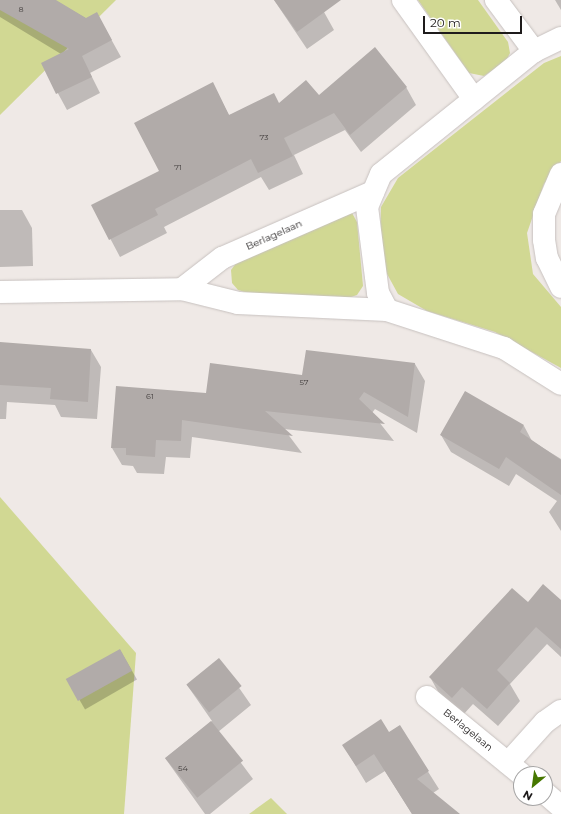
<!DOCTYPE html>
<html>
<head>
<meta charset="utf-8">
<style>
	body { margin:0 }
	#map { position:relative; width:561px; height:814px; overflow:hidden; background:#efe9e6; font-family:Montserrat,sans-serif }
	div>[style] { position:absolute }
	.green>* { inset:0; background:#d1d893 }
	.shadow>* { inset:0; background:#0003; transform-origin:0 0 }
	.building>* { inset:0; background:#b1aba9; transform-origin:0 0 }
	.roads { filter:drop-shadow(0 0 1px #c7c1bf) drop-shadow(0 0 1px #c7c1bf) }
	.minor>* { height:22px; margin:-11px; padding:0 11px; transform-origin:11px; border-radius:11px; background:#fff }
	span { translate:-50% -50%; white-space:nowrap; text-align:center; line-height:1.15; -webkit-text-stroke:3px #fff; paint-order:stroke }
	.number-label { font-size:8px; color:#433f3e }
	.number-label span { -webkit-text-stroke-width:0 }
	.street-label { font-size:10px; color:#1e1b1b }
	.north { position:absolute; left:513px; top:766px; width:40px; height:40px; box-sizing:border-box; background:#fff; border:1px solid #a5a4a4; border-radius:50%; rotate:209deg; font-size:11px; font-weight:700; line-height:16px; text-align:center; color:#1e1b1b }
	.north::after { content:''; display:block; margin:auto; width:14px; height:18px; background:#467700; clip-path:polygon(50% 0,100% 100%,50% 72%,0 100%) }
	.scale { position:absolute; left:423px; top:16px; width:99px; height:18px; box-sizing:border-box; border:2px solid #1e1b1b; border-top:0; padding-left:5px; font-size:12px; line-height:14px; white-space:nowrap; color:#1e1b1b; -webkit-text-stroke:3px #fff; paint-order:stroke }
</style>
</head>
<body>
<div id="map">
	<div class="green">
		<i style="clip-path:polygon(0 0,116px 0,0 115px)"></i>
		<i style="clip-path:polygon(418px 0,478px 0,508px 42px,510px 53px,506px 61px,484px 76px,469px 73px)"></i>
		<i style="clip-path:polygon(561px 56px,561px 161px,544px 184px,527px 233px,533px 274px,561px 307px,561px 368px,495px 332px,427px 311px,398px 294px,386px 272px,380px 240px,381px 207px,398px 178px,544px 63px)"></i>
		<i style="clip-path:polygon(352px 213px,357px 222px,363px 286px,357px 295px,348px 298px,252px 294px,238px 290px,232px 283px,231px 270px,240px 258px)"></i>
		<i style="clip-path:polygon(0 497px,136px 653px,124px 814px,0 814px)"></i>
		<i style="clip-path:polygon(271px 798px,287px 814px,249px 814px)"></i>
	</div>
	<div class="shadow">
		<i style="clip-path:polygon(0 0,54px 0,106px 30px,121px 57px,90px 73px,100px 93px,67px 110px,42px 64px,61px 54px,0 17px)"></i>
		<i style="clip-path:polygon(274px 0,332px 0,324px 12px,334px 30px,307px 49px)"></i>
		<i style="clip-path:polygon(555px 0,561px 0,561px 10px)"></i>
		<i style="clip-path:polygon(212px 84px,229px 115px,319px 96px,406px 87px,416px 105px,361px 152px,345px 130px,294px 155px,303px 174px,269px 190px,261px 177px,164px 227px,167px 233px,120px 257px,93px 206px,160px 171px)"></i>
		<i style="clip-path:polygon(0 210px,22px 210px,32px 228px,33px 266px,0 267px)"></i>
		<i style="clip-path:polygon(0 343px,91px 350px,101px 367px,97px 419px,61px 417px,55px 405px,7px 402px,6px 419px,0 419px)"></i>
		<i style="clip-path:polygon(415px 364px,425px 381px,417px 433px,375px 409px,372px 413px,394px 441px,284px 429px,302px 453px,192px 437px,190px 458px,166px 457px,164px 474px,137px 473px,133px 466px,122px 465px,112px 448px,206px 394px,303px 376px)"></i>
		<i style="clip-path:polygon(524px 426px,532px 441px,561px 459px,561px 531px,549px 512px,557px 501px,516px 474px,509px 486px,451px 452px,441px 435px)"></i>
		<i style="clip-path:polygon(561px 601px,561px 657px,547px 644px,510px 684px,520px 701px,498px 726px,473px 704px,463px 715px,440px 695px,430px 677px,528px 603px)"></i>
		<i style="left:120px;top:650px;width:34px;height:60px;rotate:60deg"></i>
		<i style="clip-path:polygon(219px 659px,251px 705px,218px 732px,253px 779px,210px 814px,205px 814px,165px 758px,212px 721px,187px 685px)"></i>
		<i style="clip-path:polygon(399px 726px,439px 789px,433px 793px,458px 814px,412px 814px,385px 771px,366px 783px,343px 745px,389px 733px)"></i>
	</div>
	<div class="building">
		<i style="clip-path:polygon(0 0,56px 0,86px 18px,97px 12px,112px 40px,82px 56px,92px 77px,56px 94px,41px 63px,69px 49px,0 10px)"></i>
		<i style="clip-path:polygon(274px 0,341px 0,297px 32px)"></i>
		<i style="clip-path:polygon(375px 47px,407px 87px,350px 135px,334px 113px,284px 138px,293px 156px,258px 173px,251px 159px,155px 209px,158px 215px,109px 240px,91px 205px,159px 171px,134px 123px,213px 82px,229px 115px,274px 93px,279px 103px,306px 80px,319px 95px)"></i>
		<i style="clip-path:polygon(0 342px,91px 349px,88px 402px,50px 399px,51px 388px,0 385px)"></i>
		<i style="clip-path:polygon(306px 350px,415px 363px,408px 417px,364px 392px,359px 399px,385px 424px,265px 411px,293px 436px,182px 420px,181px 441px,156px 440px,155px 457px,126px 455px,126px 448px,111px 448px,116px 386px,206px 393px,210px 363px,302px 375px)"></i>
		<i style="clip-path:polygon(465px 391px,524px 425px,520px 432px,561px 460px,561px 495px,506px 457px,499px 469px,440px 435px)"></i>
		<i style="clip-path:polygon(543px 584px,561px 600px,561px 649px,536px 627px,497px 670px,510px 683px,487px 709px,462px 687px,452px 698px,429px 677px,512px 588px,528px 602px)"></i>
		<i style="left:120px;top:649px;width:25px;height:62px;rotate:61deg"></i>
		<i style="left:219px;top:658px;width:36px;height:42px;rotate:51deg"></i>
		<i style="clip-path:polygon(381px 719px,389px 732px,400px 725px,429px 771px,417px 779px,460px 814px,412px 814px,374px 754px,356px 766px,342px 745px)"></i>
		<i style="left:211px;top:721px;width:51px;height:59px;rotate:51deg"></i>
	</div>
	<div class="roads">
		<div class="minor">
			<i style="left:403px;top:0;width:122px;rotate:54.4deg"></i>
			<i style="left:496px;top:0;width:64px;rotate:53.3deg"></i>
			<i style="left:561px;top:38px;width:30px;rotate:154deg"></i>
			<i style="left:534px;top:51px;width:196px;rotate:141.2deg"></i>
			<i style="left:381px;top:174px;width:36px;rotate:113deg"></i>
			<i style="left:367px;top:207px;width:87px;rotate:82.7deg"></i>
			<i style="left:378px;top:293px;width:19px;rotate:62deg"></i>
			<i style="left:387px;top:310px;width:123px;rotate:18deg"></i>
			<i style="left:504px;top:348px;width:67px;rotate:32.3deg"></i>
			<i style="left:561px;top:174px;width:43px;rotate:113deg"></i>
			<i style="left:544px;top:214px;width:26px;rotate:90deg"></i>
			<i style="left:544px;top:240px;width:18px;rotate:81deg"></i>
			<i style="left:547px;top:258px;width:32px;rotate:64deg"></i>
			<i style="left:182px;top:289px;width:58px;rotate:14deg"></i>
			<i style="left:238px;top:303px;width:149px;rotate:2.7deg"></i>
			<i style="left:0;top:292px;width:182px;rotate:-0.9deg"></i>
			<i style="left:182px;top:289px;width:51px;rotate:-37.8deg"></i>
			<i style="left:222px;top:258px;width:165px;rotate:-23.6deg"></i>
			<i style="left:427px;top:697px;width:122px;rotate:39.3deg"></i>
			<i style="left:508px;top:763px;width:55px;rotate:-47.9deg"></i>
			<i style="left:545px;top:722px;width:19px;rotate:-35deg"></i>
			<i style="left:545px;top:793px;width:21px;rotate:41deg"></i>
		</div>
	</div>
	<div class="number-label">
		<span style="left:21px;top:10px">8</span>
		<span style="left:264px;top:138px">73</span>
		<span style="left:178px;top:168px">71</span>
		<span style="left:304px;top:383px">57</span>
		<span style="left:150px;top:397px">61</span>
		<span style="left:183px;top:769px">54</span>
	</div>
	<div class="street-label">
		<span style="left:274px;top:235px;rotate:-24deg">Berlagelaan</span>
		<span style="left:468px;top:730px;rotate:39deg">Berlagelaan</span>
	</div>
	<div class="north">N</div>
	<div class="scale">20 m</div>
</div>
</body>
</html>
